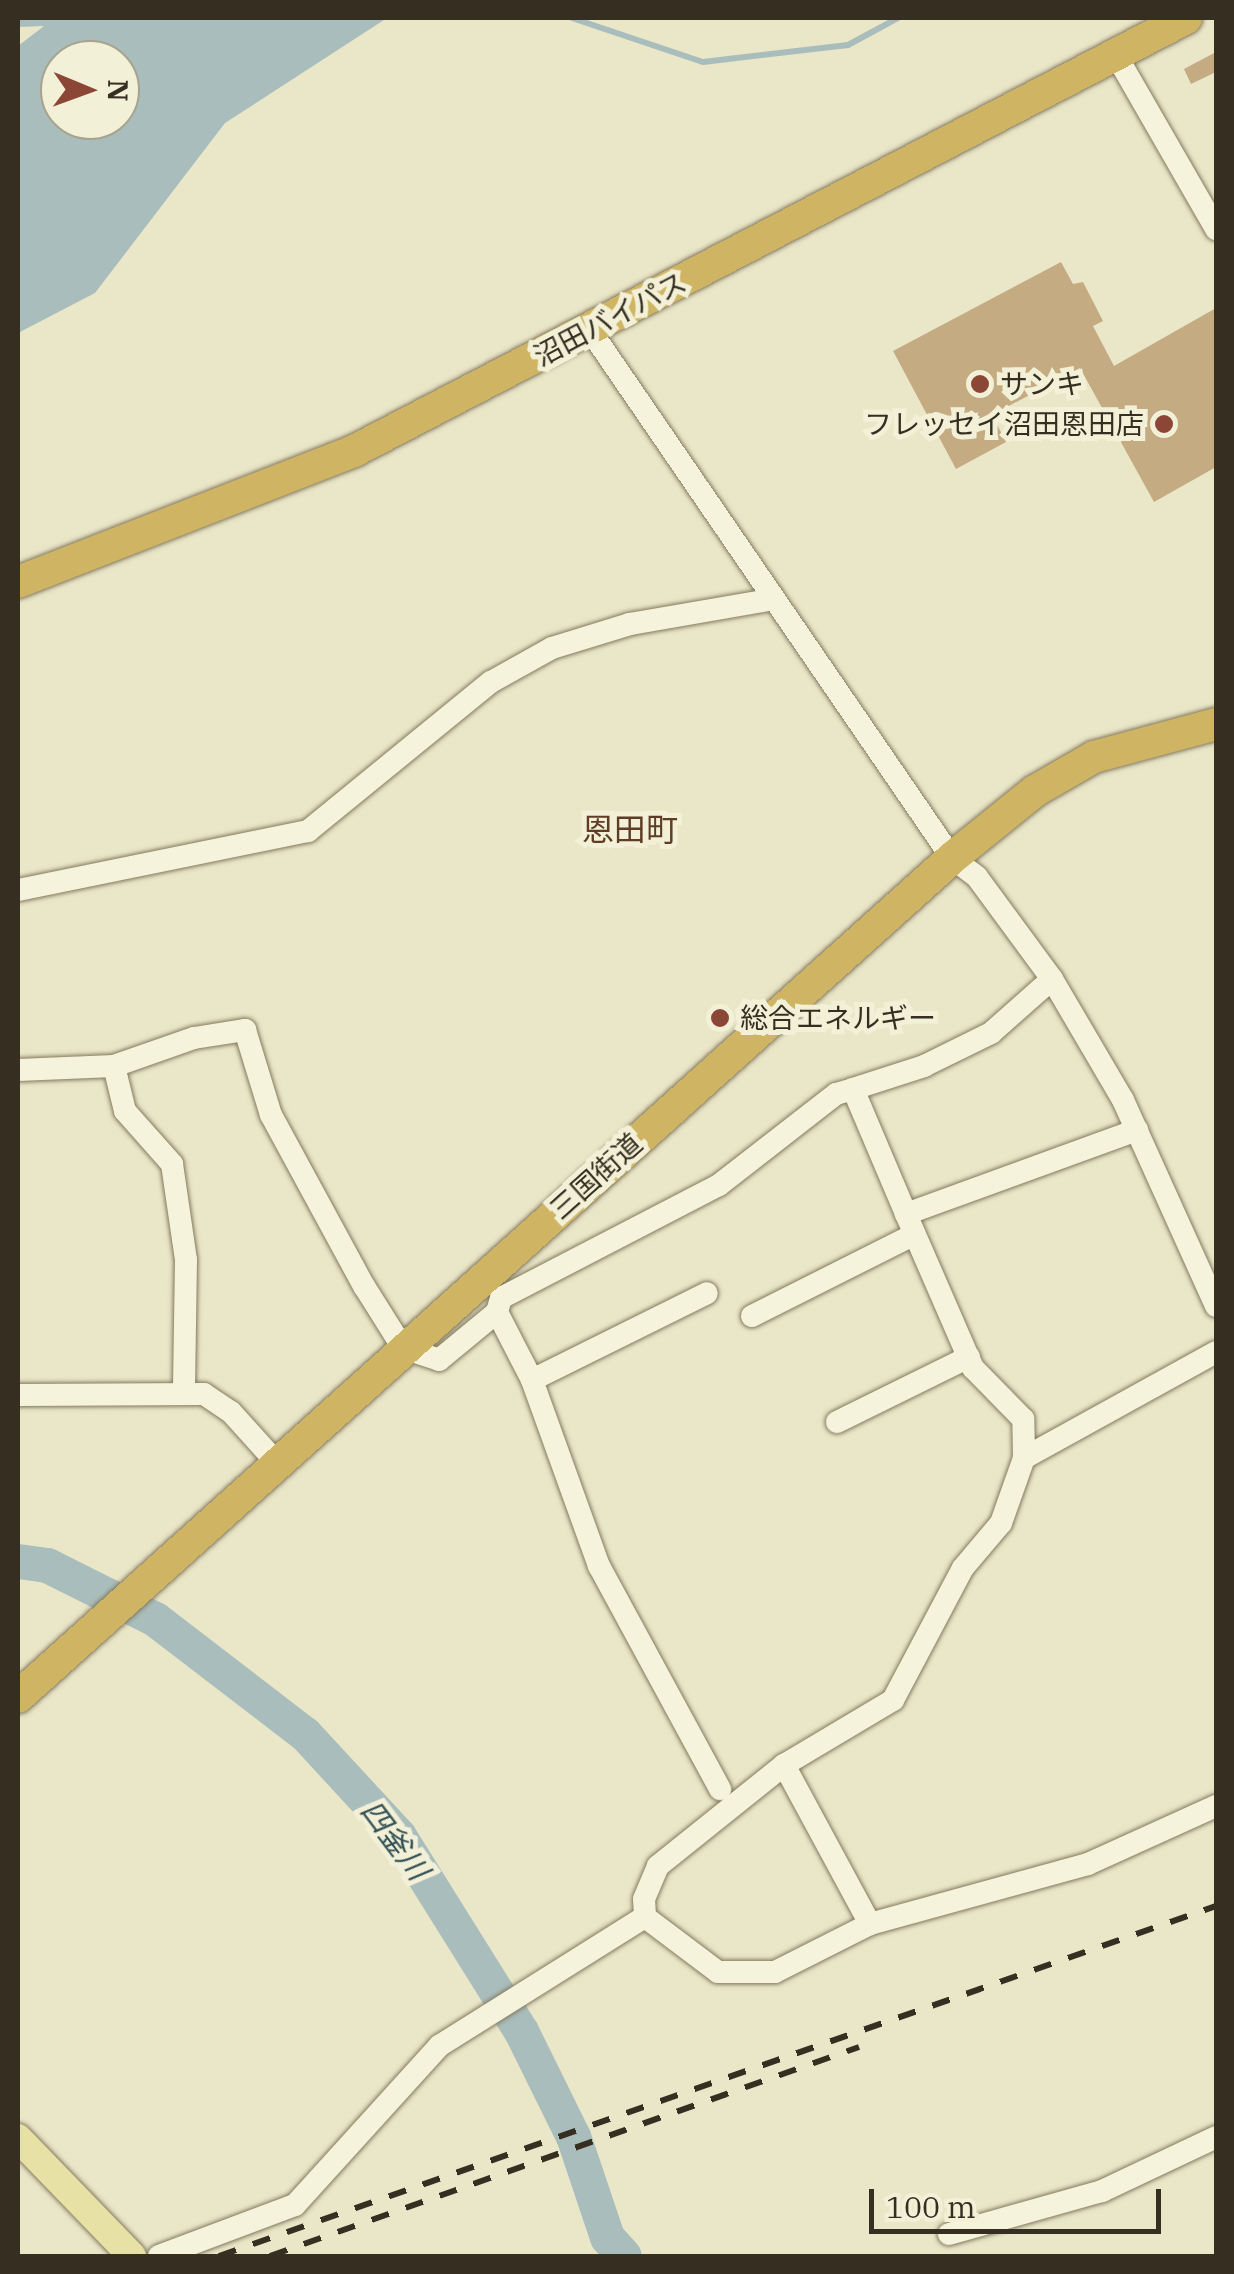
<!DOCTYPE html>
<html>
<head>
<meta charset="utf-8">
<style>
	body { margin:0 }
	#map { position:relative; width:1234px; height:2274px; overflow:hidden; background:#eae6c8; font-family:"IBM Plex Serif","Noto Sans JP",serif }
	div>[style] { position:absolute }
	.water>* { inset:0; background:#a9bebc }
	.stream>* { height:6px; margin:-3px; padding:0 3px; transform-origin:3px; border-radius:3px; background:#a9bebc }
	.river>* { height:35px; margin:-17.5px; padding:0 17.5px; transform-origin:17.5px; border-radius:17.5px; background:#a9bebc }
	.building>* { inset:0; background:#c4ab82 }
	.roads { filter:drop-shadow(0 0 2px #847a5f) drop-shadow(0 0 2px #847a5f) }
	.minor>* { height:22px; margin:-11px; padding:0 11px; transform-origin:11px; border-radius:11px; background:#f5f3db }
	.major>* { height:28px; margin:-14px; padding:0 14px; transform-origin:14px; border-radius:14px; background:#e8e1a5 }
	.highway>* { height:32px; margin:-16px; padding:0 16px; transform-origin:16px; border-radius:16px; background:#cfb563 }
	.rail>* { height:6px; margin-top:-3px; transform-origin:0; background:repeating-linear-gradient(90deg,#362f21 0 18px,transparent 0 36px) }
	.dots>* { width:28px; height:28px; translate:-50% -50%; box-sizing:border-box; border:5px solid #f2f0d7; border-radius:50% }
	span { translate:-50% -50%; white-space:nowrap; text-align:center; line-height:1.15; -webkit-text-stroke:10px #f2f0d7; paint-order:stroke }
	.street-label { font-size:28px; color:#362f21 }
	.poi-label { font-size:28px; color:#362f21 }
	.left { translate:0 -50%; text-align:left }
	.right { translate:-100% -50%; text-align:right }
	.water-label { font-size:30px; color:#324f54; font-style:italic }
	.quarter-label { font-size:32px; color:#5e3c25 }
	.frame { position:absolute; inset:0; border:20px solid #362f21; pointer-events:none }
	.north { position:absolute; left:40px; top:40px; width:100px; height:100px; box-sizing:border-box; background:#f2f0d7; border:2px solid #a7a38e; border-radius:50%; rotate:91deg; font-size:28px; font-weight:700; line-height:40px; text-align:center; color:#362f21 }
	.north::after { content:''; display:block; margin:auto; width:35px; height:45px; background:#8c4635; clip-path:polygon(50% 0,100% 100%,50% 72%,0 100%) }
	.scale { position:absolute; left:869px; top:2189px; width:292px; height:45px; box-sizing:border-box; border:5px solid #362f21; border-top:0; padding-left:12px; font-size:30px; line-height:35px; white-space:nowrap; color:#362f21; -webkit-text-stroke:8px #f2f0d7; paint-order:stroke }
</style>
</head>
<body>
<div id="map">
	<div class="water">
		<i style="clip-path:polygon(evenodd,18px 18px,387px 18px,225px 123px,95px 293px,18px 333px,18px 46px,44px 26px,18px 27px,18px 18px,60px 60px,120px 60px,120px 120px,60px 120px,60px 60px)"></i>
	</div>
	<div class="stream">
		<i style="left:572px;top:18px;width:138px;rotate:18.6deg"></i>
		<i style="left:703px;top:62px;width:146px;rotate:-6.7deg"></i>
		<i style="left:848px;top:45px;width:57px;rotate:-28.4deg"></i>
	</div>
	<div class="river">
		<i style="left:18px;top:1561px;width:29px;rotate:8deg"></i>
		<i style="left:47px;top:1565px;width:121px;rotate:26.6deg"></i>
		<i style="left:155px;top:1619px;width:189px;rotate:37.5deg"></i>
		<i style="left:305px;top:1734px;width:139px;rotate:47.3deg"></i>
		<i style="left:399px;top:1836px;width:230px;rotate:58deg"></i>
		<i style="left:521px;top:2031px;width:117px;rotate:63.7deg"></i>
		<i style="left:573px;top:2136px;width:107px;rotate:71.4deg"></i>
		<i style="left:607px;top:2237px;width:25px;rotate:48deg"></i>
	</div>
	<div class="building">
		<i style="clip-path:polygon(1216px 52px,1216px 72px,1191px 84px,1184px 69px)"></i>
		<i style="clip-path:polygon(1061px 262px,1073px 284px,1083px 282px,1103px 321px,1093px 326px,1114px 366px,1216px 308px,1216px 467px,1154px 502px,1080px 368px,992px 415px,1006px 442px,956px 469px,893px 351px)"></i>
	</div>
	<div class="roads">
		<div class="minor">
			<i style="left:1116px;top:55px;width:201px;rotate:60.1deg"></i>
			<i style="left:590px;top:330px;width:640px;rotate:55.57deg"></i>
			<i style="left:952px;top:858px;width:31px;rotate:37deg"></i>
			<i style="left:977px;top:877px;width:127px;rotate:53.7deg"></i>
			<i style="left:1052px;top:979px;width:140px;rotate:59.6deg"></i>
			<i style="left:1123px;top:1100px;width:226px;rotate:65.7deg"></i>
			<i style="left:18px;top:890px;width:296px;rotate:-11.5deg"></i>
			<i style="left:308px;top:831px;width:236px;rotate:-39.2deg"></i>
			<i style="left:491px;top:682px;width:70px;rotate:-29.1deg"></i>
			<i style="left:552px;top:648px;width:82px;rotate:-17.1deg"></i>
			<i style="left:630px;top:624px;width:146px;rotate:-9.8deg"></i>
			<i style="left:114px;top:1066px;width:46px;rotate:76.3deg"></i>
			<i style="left:125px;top:1111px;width:71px;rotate:48.4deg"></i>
			<i style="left:172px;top:1164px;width:97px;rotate:81.7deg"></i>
			<i style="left:186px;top:1260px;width:131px;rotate:90.9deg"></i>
			<i style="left:18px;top:1070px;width:96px;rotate:-2.4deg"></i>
			<i style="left:114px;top:1066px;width:85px;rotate:-19.3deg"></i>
			<i style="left:194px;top:1038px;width:52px;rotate:-8.9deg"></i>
			<i style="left:245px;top:1030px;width:89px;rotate:73deg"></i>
			<i style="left:271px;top:1115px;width:195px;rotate:61.5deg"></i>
			<i style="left:364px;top:1286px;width:73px;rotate:57.8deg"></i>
			<i style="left:403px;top:1348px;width:38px;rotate:18deg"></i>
			<i style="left:439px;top:1360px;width:75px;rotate:-39.6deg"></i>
			<i style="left:497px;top:1312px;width:76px;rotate:62.8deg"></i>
			<i style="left:532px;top:1380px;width:195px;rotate:-26.4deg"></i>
			<i style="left:853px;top:1089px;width:75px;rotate:-17.9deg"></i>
			<i style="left:924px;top:1066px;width:75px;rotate:-26.2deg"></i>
			<i style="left:991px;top:1033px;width:81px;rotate:-41.5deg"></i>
			<i style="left:497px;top:1312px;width:15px;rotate:-74deg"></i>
			<i style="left:501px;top:1298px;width:246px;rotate:-27.4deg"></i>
			<i style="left:719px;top:1185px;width:148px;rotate:-37.9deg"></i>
			<i style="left:836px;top:1094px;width:18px;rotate:-16deg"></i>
			<i style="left:853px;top:1089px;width:136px;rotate:67deg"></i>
			<i style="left:752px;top:1316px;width:182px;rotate:-26.7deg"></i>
			<i style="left:532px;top:1380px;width:198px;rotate:70.2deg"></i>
			<i style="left:599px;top:1566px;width:254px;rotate:61.5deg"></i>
			<i style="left:18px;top:1395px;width:186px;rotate:-0.3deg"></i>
			<i style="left:204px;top:1394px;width:32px;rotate:34deg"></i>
			<i style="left:231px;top:1412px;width:67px;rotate:48deg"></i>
			<i style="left:837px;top:1422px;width:147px;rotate:-26.2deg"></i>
			<i style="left:1024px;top:1458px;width:39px;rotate:-91deg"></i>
			<i style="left:1023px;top:1419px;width:71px;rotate:-134.4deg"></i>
			<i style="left:973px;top:1368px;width:168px;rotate:-113.5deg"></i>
			<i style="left:906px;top:1214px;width:246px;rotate:-20deg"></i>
			<i style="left:784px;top:1765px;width:181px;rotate:61.6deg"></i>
			<i style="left:645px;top:1917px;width:91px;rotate:37deg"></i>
			<i style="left:718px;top:1972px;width:57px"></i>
			<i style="left:775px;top:1972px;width:106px;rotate:-26.8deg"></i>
			<i style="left:870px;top:1924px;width:226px;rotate:-15.4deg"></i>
			<i style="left:1088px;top:1864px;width:141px;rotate:-24.4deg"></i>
			<i style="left:949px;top:2234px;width:159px;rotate:-15.7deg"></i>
			<i style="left:1102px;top:2191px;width:126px;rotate:-25.3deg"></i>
			<i style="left:159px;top:2256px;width:145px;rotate:-20.6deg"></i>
			<i style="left:295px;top:2205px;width:215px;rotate:-47.8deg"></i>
			<i style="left:439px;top:2046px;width:243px;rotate:-32.1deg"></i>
			<i style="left:645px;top:1917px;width:18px;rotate:-93deg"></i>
			<i style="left:644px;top:1899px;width:36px;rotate:-67deg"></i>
			<i style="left:658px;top:1866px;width:161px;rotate:-38.7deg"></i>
			<i style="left:784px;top:1765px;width:127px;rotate:-30.8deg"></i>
			<i style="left:893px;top:1700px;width:149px;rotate:-62.1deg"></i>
			<i style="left:963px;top:1568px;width:59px;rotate:-49.8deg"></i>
			<i style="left:1001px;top:1523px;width:69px;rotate:-70.5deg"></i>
			<i style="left:1024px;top:1458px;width:219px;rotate:-28.9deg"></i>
		</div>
		<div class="major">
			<i style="left:18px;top:2138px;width:164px;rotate:46deg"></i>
		</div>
		<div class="highway">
			<i style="left:18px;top:582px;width:361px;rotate:-21.3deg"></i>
			<i style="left:354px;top:451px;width:938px;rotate:-27.49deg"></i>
			<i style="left:18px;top:1697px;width:1255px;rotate:-41.93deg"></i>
			<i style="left:952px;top:858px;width:107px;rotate:-38.9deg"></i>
			<i style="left:1035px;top:791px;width:68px;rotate:-30deg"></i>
			<i style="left:1094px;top:757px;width:126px;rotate:-15.1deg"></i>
		</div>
	</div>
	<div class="rail">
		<i style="left:219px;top:2256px;width:1057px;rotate:-19.34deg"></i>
		<i style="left:270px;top:2256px;width:625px;rotate:-19.54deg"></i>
	</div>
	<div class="dots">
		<i style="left:980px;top:384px;background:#8c4635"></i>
		<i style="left:1164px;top:424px;background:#8c4635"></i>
		<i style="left:720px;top:1018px;background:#8c4635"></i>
	</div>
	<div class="street-label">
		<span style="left:610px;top:319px;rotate:-28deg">沼田バイパス</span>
		<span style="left:596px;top:1176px;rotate:-42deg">三国街道</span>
	</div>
	<div class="poi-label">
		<span class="left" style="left:1000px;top:384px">サンキ</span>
		<span class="right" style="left:1144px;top:424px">フレッセイ沼田恩田店</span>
		<span class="left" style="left:740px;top:1018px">総合エネルギー</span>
	</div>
	<div class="water-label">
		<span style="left:395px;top:1840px;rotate:53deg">四釜川</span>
	</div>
	<div class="quarter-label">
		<span style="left:630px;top:829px">恩田町</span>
	</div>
	<div class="frame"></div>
	<div class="north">N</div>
	<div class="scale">100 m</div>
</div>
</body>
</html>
